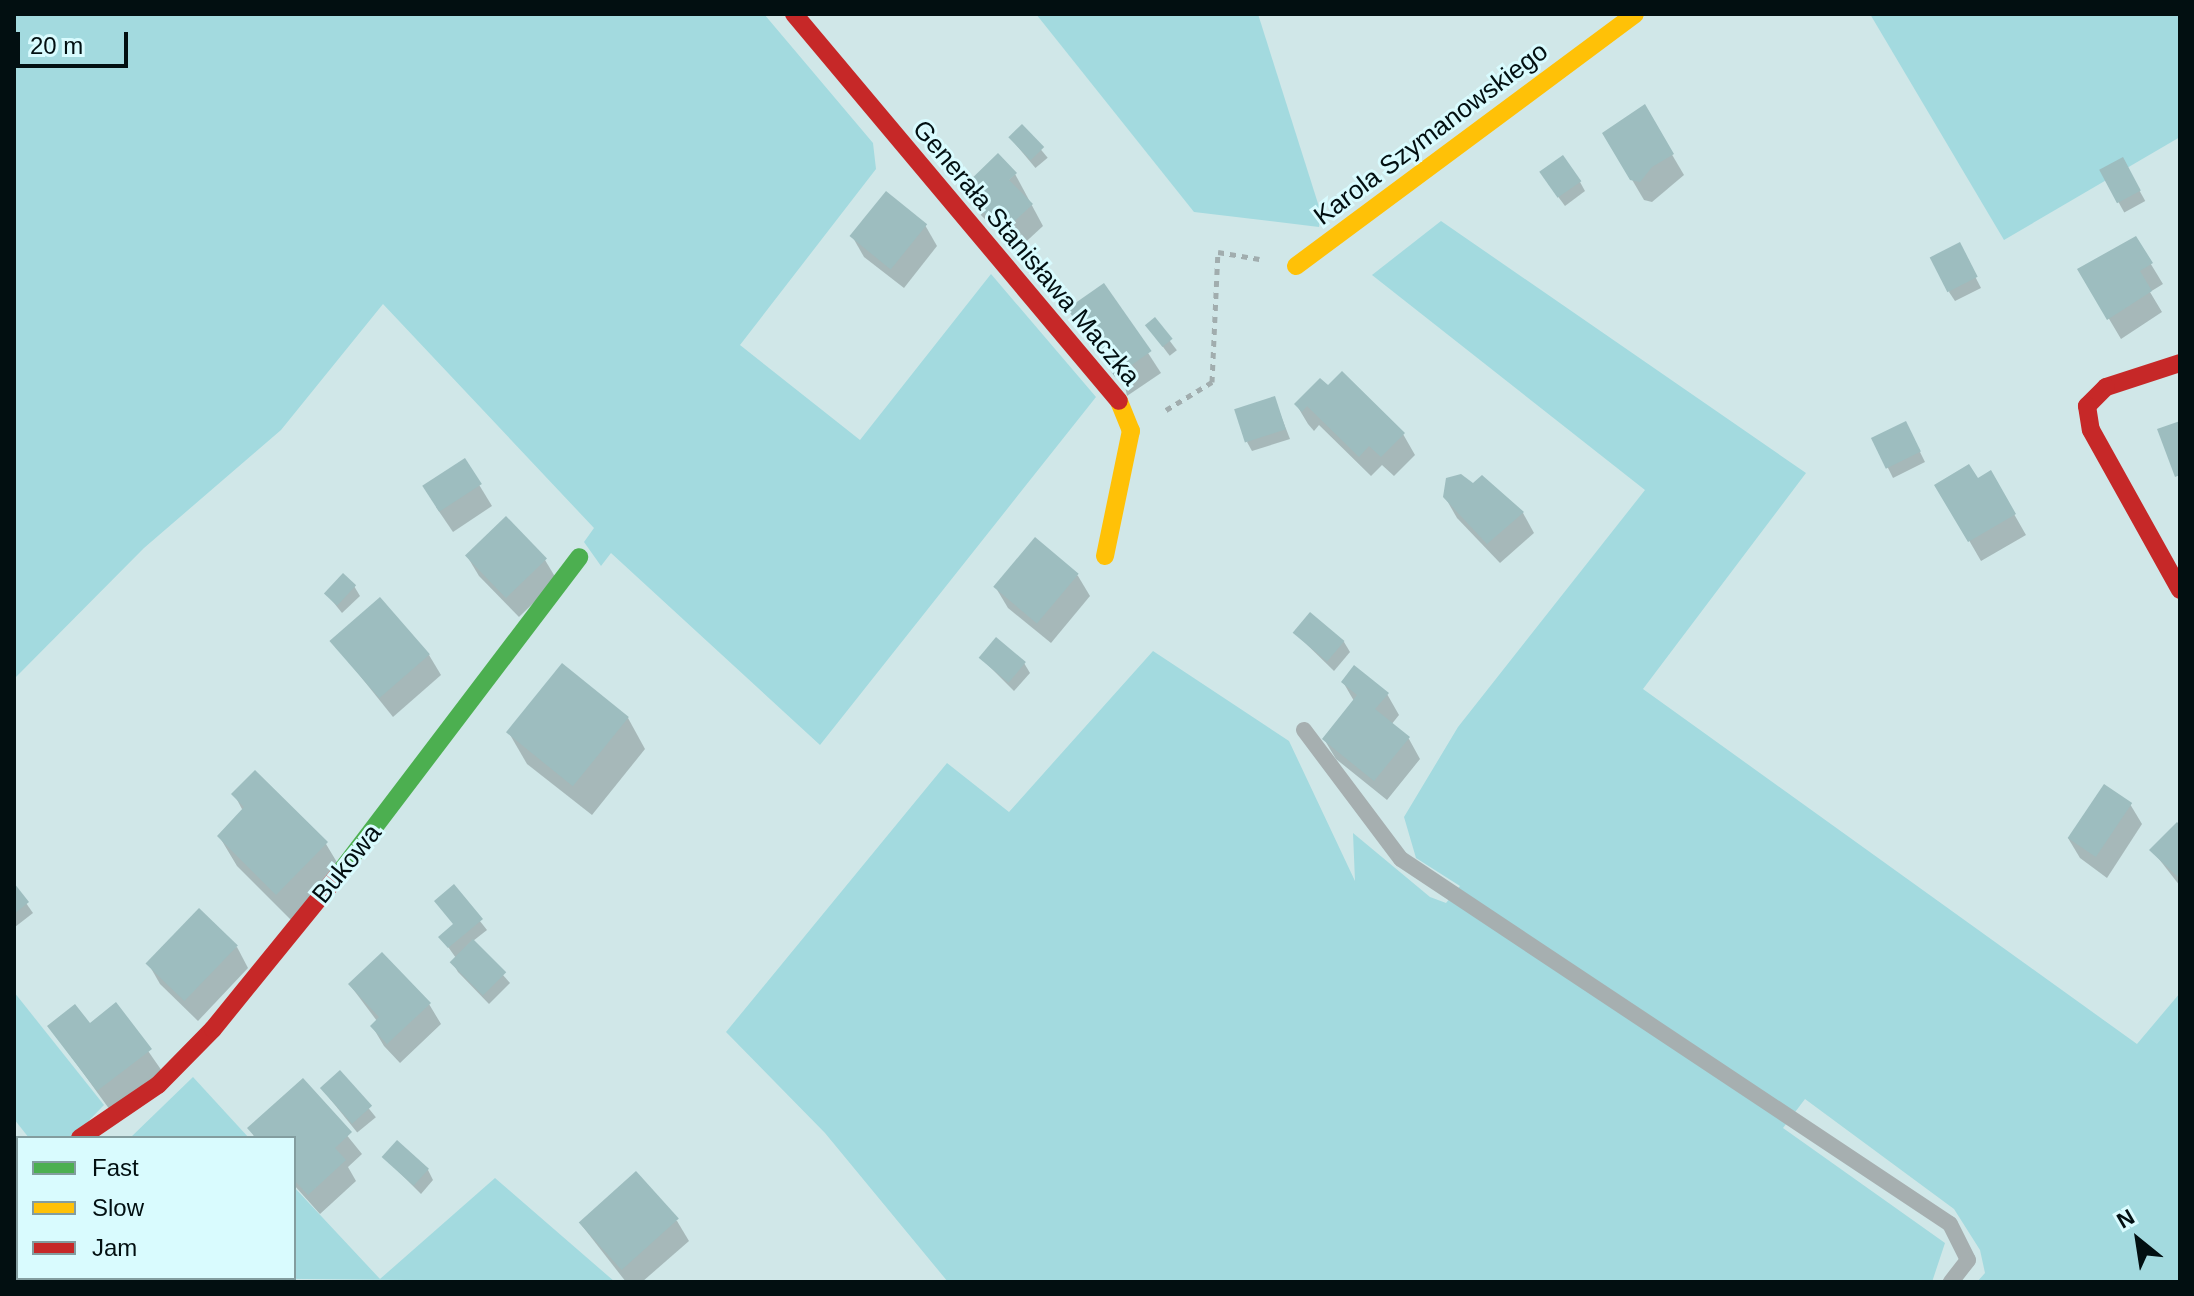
<!DOCTYPE html>
<html>
<head>
<meta charset="utf-8">
<style>
	body { margin:0 }
	#map { position:relative; width:2194px; height:1296px; overflow:hidden; background:#d0e7e8; font-family:Arial,sans-serif }
	div>[style] { position:absolute }
	.green>* { inset:0; background:#a3dadf }
	.shadow>* { inset:0; background:#0003; transform-origin:0 0 }
	.building>* { inset:0; background:#9dbdbf; transform-origin:0 0 }
	.path>* { height:5px; margin-top:-2.5px; transform-origin:0; background:repeating-linear-gradient(90deg,#a1adae 0 6px,transparent 0 12px) }
	.lane>* { height:16px; margin:-8px; padding:0 8px; transform-origin:8px; border-radius:8px; background:#a6afb0 }
	.street>* { height:32px; margin:-16px; padding:0 16px; transform-origin:16px; border-radius:16px; background:#a6afb0 }
	.fast>* { height:18px; margin:-9px; padding:0 9px; transform-origin:9px; border-radius:9px; background:#4caf50 }
	.slow>* { height:18px; margin:-9px; padding:0 9px; transform-origin:9px; border-radius:9px; background:#ffc107 }
	.jam>* { height:18px; margin:-9px; padding:0 9px; transform-origin:9px; border-radius:9px; background:#c62828 }
	span { translate:-50% -50%; white-space:nowrap; text-align:center; line-height:1.15; -webkit-text-stroke:6px #d9fbfe; paint-order:stroke }
	.street-label { font-size:26px; color:#020f11 }
	.frame { position:absolute; inset:0; border:16px solid #020f11; pointer-events:none }
	.legend { position:absolute; left:16px; top:1136px; width:280px; height:144px; box-sizing:border-box; background:#d9fbfe; border:2px solid #839d9f; margin:0; padding:10px 14px; list-style:none; font-size:24px; color:#020f11 }
	.legend li { display:flex; align-items:center; gap:16px; height:40px }
	.legend b { width:40px; border:2px solid #839d9f }
	.north { position:absolute; left:2098px; top:1200px; width:80px; height:80px; -webkit-text-stroke:6px #d9fbfe; paint-order:stroke; rotate:330deg; font-size:22px; font-weight:700; line-height:32px; text-align:center; color:#020f11 }
	.north::after { content:''; display:block; margin:auto; width:28px; height:36px; background:#020f11; clip-path:polygon(50% 0,100% 100%,50% 72%,0 100%) }
	.scale { position:absolute; left:16px; top:32px; width:112px; height:36px; box-sizing:border-box; border:4px solid #020f11; border-top:0; padding-left:10px; font-size:24px; line-height:28px; white-space:nowrap; color:#020f11; -webkit-text-stroke:6px #d9fbfe; paint-order:stroke }
</style>
</head>
<body>
<div id="map">
	<div class="green">
		<i style="clip-path:polygon(14px 14px,764px 14px,873px 143px,876px 169px,740px 345px,860px 440px,991px 274px,1096px 397px,820px 745px,611px 553px,601px 566px,584px 542px,594px 528px,383px 304px,281px 430px,144px 548px,14px 679px)"></i>
		<i style="clip-path:polygon(1036px 14px,1258px 14px,1321px 213px,1319px 227px,1194px 212px)"></i>
		<i style="clip-path:polygon(1870px 14px,2180px 14px,2180px 137px,2004px 240px)"></i>
		<i style="clip-path:polygon(1441px 221px,1806px 473px,1643px 689px,2137px 1044px,2180px 993px,2180px 1282px,1977px 1282px,1985px 1273px,1980px 1250px,1954px 1209px,1805px 1099px,1783px 1128px,1945px 1243px,1932px 1282px,948px 1282px,825px 1133px,726px 1032px,947px 763px,1009px 812px,1153px 651px,1289px 741px,1355px 881px,1353px 833px,1430px 897px,1446px 903px,1460px 886px,1416px 858px,1404px 817px,1458px 727px,1645px 490px,1372px 275px)"></i>
		<i style="clip-path:polygon(14px 992px,104px 1105px,72px 1138px,29px 1138px,14px 1119px)"></i>
		<i style="clip-path:polygon(193px 1077px,249px 1138px,130px 1138px)"></i>
		<i style="clip-path:polygon(495px 1178px,615px 1282px,211px 1278px,294px 1278px,294px 1187px,380px 1279px)"></i>
	</div>
	<div class="shadow">
		<i style="clip-path:polygon(1644px 107px,1684px 175px,1652px 202px,1644px 200px,1605px 134px)"></i>
		<i style="left:1022px;top:127px;width:40px;height:16px;rotate:50deg"></i>
		<i style="left:2122px;top:159px;width:48px;height:24px;rotate:61deg"></i>
		<i style="clip-path:polygon(1015px 174px,1043px 226px,1016px 251px,976px 210px)"></i>
		<i style="clip-path:polygon(1580px 182px,1585px 191px,1565px 206px,1548px 183px)"></i>
		<i style="clip-path:polygon(925px 225px,937px 246px,904px 288px,864px 257px,852px 236px)"></i>
		<i style="clip-path:polygon(2135px 238px,2163px 284px,2150px 292px,2162px 312px,2121px 339px,2080px 270px)"></i>
		<i style="clip-path:polygon(1964px 255px,1981px 288px,1955px 301px,1949px 292px)"></i>
		<i style="clip-path:polygon(1104px 285px,1161px 373px,1127px 396px)"></i>
		<i style="left:1154px;top:320px;width:38px;height:9px;rotate:53deg"></i>
		<i style="clip-path:polygon(1320px 380px,1403px 434px,1415px 455px,1394px 476px,1382px 465px,1371px 476px,1319px 425px,1314px 431px,1308px 424px,1296px 404px)"></i>
		<i style="clip-path:polygon(1274px 398px,1290px 439px,1252px 451px,1247px 442px)"></i>
		<i style="clip-path:polygon(1911px 434px,1925px 462px,1893px 478px,1874px 440px)"></i>
		<i style="clip-path:polygon(464px 460px,492px 506px,453px 532px,436px 507px)"></i>
		<i style="clip-path:polygon(1990px 472px,2026px 535px,1981px 561px,1937px 485px,1977px 481px)"></i>
		<i style="clip-path:polygon(1445px 497px,1523px 513px,1534px 533px,1500px 563px,1457px 518px)"></i>
		<i style="clip-path:polygon(1035px 540px,1078px 576px,1090px 596px,1051px 643px,1008px 608px,996px 588px)"></i>
		<i style="clip-path:polygon(467px 556px,545px 560px,557px 580px,519px 617px,479px 576px)"></i>
		<i style="clip-path:polygon(354px 586px,360px 596px,342px 613px,326px 593px)"></i>
		<i style="clip-path:polygon(1294px 632px,1344px 642px,1350px 652px,1334px 671px)"></i>
		<i style="clip-path:polygon(333px 642px,429px 655px,441px 675px,393px 717px)"></i>
		<i style="clip-path:polygon(981px 658px,1024px 663px,1030px 673px,1014px 691px)"></i>
		<i style="clip-path:polygon(1343px 682px,1387px 694px,1399px 715px,1391px 725px,1409px 739px,1420px 759px,1387px 800px,1336px 759px,1324px 739px,1354px 701px)"></i>
		<i style="clip-path:polygon(628px 718px,645px 749px,592px 815px,527px 764px,509px 733px)"></i>
		<i style="clip-path:polygon(255px 773px,326px 844px,344px 874px,295px 924px,237px 866px,219px 836px,243px 811px,234px 794px)"></i>
		<i style="clip-path:polygon(2130px 804px,2142px 824px,2107px 878px,2080px 858px,2068px 838px)"></i>
		<i style="clip-path:polygon(2180px 827px,2180px 886px,2152px 850px)"></i>
		<i style="clip-path:polygon(14px 886px,33px 913px,15px 927px,14px 926px)"></i>
		<i style="clip-path:polygon(453px 887px,487px 930px,473px 941px,510px 983px,489px 1004px,458px 972px,452px 962px,456px 958px,441px 937px,454px 925px)"></i>
		<i style="clip-path:polygon(237px 947px,248px 968px,198px 1021px,160px 984px,148px 963px)"></i>
		<i style="clip-path:polygon(350px 985px,429px 1004px,441px 1024px,400px 1063px,384px 1046px,372px 1026px,377px 1021px)"></i>
		<i style="clip-path:polygon(116px 1005px,162px 1071px,110px 1110px,49px 1026px,89px 1025px)"></i>
		<i style="left:340px;top:1073px;width:57px;height:24px;rotate:51deg"></i>
		<i style="clip-path:polygon(303px 1081px,362px 1154px,348px 1167px,356px 1181px,320px 1214px,294px 1185px,294px 1138px,255px 1138px,250px 1129px)"></i>
		<i style="clip-path:polygon(385px 1158px,428px 1170px,433px 1180px,421px 1194px)"></i>
		<i style="clip-path:polygon(677px 1221px,689px 1241px,642px 1282px,626px 1282px,580px 1223px)"></i>
	</div>
	<div class="building">
		<i style="clip-path:polygon(1645px 104px,1674px 154px,1652px 167px,1640px 182px,1630px 180px,1602px 133px)"></i>
		<i style="left:1022px;top:124px;width:32px;height:19px;rotate:46deg"></i>
		<i style="clip-path:polygon(998px 153px,1017px 173px,1009px 180px,1033px 204px,1003px 232px,961px 189px)"></i>
		<i style="left:1563px;top:155px;width:32px;height:29px;rotate:55deg"></i>
		<i style="left:2123px;top:157px;width:38px;height:27px;rotate:62deg"></i>
		<i style="left:886px;top:191px;width:53px;height:58px;rotate:39deg"></i>
		<i style="clip-path:polygon(2136px 236px,2153px 263px,2140px 271px,2152px 291px,2107px 320px,2077px 269px)"></i>
		<i style="left:1960px;top:242px;width:39px;height:34px;rotate:63deg"></i>
		<i style="left:1104px;top:283px;width:83px;height:45px;rotate:55deg"></i>
		<i style="left:1155px;top:317px;width:28px;height:13px;rotate:51deg"></i>
		<i style="clip-path:polygon(1342px 371px,1405px 433px,1381px 457px,1369px 446px,1359px 457px,1307px 406px,1302px 412px,1294px 404px,1320px 378px,1328px 385px)"></i>
		<i style="left:1275px;top:396px;width:35px;height:43px;rotate:72deg"></i>
		<i style="left:1906px;top:421px;width:34px;height:39px;rotate:64deg"></i>
		<i style="clip-path:polygon(2180px 421px,2180px 475px,2175px 477px,2157px 429px)"></i>
		<i style="left:465px;top:458px;width:31px;height:51px;rotate:57deg"></i>
		<i style="clip-path:polygon(1969px 464px,1978px 478px,1991px 470px,2016px 514px,1968px 542px,1934px 485px)"></i>
		<i style="clip-path:polygon(1461px 474px,1473px 483px,1482px 475px,1524px 512px,1487px 544px,1443px 497px,1446px 478px)"></i>
		<i style="left:506px;top:516px;width:59px;height:57px;rotate:46deg"></i>
		<i style="left:1035px;top:537px;width:57px;height:65px;rotate:40deg"></i>
		<i style="left:343px;top:573px;width:18px;height:28px;rotate:43deg"></i>
		<i style="left:380px;top:597px;width:76px;height:67px;rotate:49deg"></i>
		<i style="left:1310px;top:612px;width:45px;height:27px;rotate:40deg"></i>
		<i style="left:996px;top:637px;width:39px;height:27px;rotate:40deg"></i>
		<i style="left:562px;top:663px;width:86px;height:89px;rotate:39deg"></i>
		<i style="clip-path:polygon(1354px 665px,1389px 693px,1375px 709px,1410px 737px,1374px 781px,1322px 739px,1357px 695px,1341px 682px)"></i>
		<i style="clip-path:polygon(255px 770px,328px 842px,276px 895px,217px 836px,244px 807px,231px 794px)"></i>
		<i style="left:2104px;top:784px;width:34px;height:65px;rotate:34deg"></i>
		<i style="clip-path:polygon(2177px 822px,2180px 825px,2180px 879px,2149px 850px)"></i>
		<i style="clip-path:polygon(14px 883px,29px 902px,14px 914px)"></i>
		<i style="clip-path:polygon(454px 884px,483px 919px,448px 948px,438px 937px,453px 924px,434px 901px)"></i>
		<i style="left:199px;top:908px;width:54px;height:77px;rotate:44deg"></i>
		<i style="left:473px;top:939px;width:47px;height:33px;rotate:45deg"></i>
		<i style="clip-path:polygon(382px 952px,431px 1003px,387px 1044px,370px 1026px,379px 1017px,348px 984px)"></i>
		<i style="clip-path:polygon(116px 1002px,152px 1049px,97px 1091px,47px 1026px,75px 1004px,90px 1023px)"></i>
		<i style="left:340px;top:1070px;width:48px;height:27px;rotate:48deg"></i>
		<i style="clip-path:polygon(303px 1078px,352px 1132px,335px 1148px,346px 1160px,308px 1195px,294px 1180px,294px 1138px,256px 1138px,247px 1128px)"></i>
		<i style="left:397px;top:1140px;width:43px;height:23px;rotate:42deg"></i>
		<i style="left:636px;top:1171px;width:64px;height:77px;rotate:48deg"></i>
	</div>
	<div class="path">
		<i style="left:1166px;top:410px;width:54px;rotate:-31.3deg"></i>
		<i style="left:1212px;top:382px;width:130px;rotate:-87.4deg"></i>
		<i style="left:1218px;top:252px;width:42px;rotate:9.7deg"></i>
	</div>
	<div class="lane">
		<i style="left:1304px;top:730px;width:161px;rotate:53.1deg"></i>
		<i style="left:1401px;top:859px;width:659px;rotate:33.62deg"></i>
		<i style="left:1950px;top:1224px;width:40px;rotate:63.4deg"></i>
		<i style="left:1968px;top:1260px;width:28px;rotate:128deg"></i>
	</div>
	<div class="street">
		<i style="left:14px;top:1185px;width:5px;rotate:-37deg"></i>
		<i style="left:14px;top:1268px;width:6px;rotate:45deg"></i>
	</div>
	<div class="fast">
		<i style="left:338px;top:875px;width:399px;rotate:-52.8deg"></i>
	</div>
	<div class="slow">
		<i style="left:1296px;top:266px;width:422px;rotate:-36.6deg"></i>
		<i style="left:1105px;top:556px;width:128px;rotate:-78.3deg"></i>
		<i style="left:1131px;top:431px;width:32px;rotate:-112deg"></i>
	</div>
	<div class="jam">
		<i style="left:794px;top:14px;width:505px;rotate:49.98deg"></i>
		<i style="left:2180px;top:363px;width:78px;rotate:162deg"></i>
		<i style="left:2106px;top:387px;width:27px;rotate:135deg"></i>
		<i style="left:2087px;top:406px;width:24px;rotate:81deg"></i>
		<i style="left:2091px;top:430px;width:183px;rotate:60.9deg"></i>
		<i style="left:80px;top:1138px;width:94px;rotate:-34.2deg"></i>
		<i style="left:158px;top:1085px;width:78px;rotate:-45.5deg"></i>
		<i style="left:213px;top:1029px;width:198px;rotate:-50.9deg"></i>
	</div>
	<div class="street-label">
		<span style="left:1431px;top:134px;rotate:-37deg">Karola Szymanowskiego</span>
		<span style="left:1026px;top:253px;rotate:50deg">Generała Stanisława Maczka</span>
		<span style="left:347px;top:864px;rotate:-51deg">Bukowa</span>
	</div>
	<div class="frame"></div>
	<ul class="legend">
	<li><b style="height:10px;background:#4caf50"></b>Fast</li>
	<li><b style="height:10px;background:#ffc107"></b>Slow</li>
	<li><b style="height:10px;background:#c62828"></b>Jam</li>
	</ul>
	<div class="north">N</div>
	<div class="scale">20 m</div>
</div>
</body>
</html>
